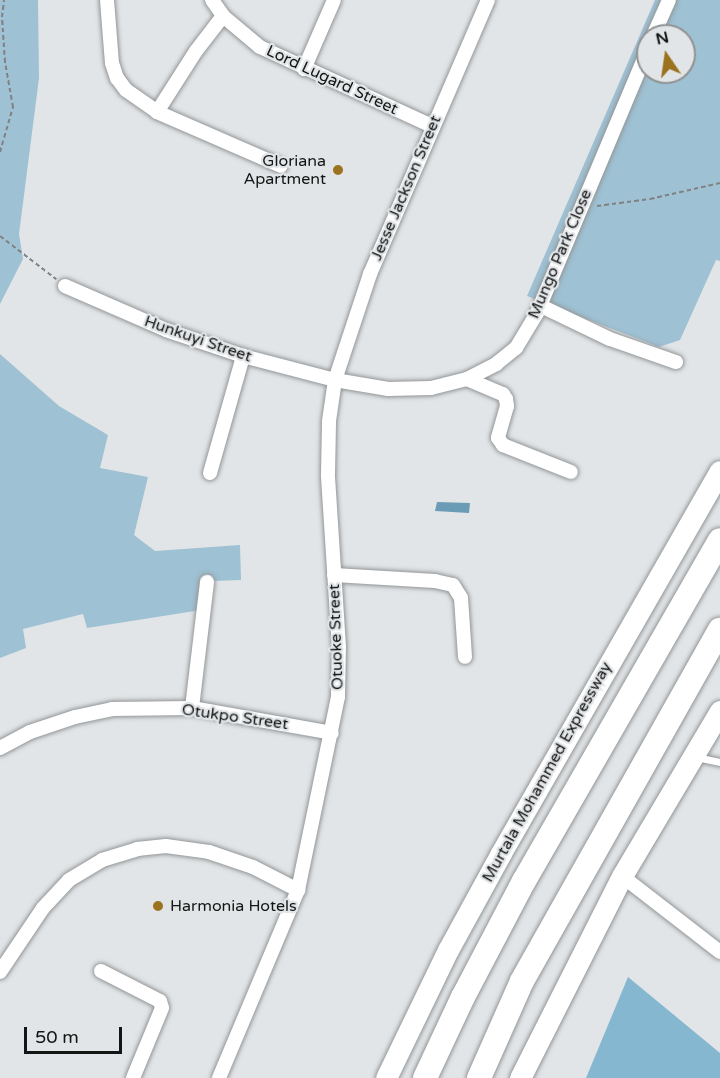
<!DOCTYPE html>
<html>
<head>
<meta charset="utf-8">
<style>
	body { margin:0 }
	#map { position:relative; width:720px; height:1078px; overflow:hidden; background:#e2e5e7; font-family:"Varela Round",sans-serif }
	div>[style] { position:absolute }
	.green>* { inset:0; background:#9ec1d3 }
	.forest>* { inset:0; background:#85b7d0 }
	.water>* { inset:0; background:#6b9cb5 }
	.path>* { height:2px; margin-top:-1px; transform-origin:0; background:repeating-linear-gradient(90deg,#7f8182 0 4.5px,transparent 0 7.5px) }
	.roads { filter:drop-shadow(0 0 2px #939698) drop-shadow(0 0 2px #939698) }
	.service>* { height:7px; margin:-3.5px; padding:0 3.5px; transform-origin:3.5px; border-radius:3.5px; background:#fff }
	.minor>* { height:14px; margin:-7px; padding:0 7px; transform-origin:7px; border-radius:7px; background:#fff }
	.trunk>* { height:21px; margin:-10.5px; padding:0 10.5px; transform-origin:10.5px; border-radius:10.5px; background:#fff }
	.motorway>* { height:24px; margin:-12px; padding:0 12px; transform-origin:12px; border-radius:12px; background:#fff }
	.dots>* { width:16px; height:16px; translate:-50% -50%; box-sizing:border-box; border:3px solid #e2e5e7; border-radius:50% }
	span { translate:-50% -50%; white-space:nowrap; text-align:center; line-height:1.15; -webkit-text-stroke:4.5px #e2e5e7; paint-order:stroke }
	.street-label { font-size:16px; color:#141515 }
	.poi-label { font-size:16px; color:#141515 }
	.right { translate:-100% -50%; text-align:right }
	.left { translate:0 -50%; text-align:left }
	.north { position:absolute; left:636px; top:24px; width:60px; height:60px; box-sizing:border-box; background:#e2e5e7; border:2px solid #909293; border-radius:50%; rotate:347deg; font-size:16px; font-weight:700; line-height:24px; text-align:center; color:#141515 }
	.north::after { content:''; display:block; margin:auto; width:21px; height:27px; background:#9b7320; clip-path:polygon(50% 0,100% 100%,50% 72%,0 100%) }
	.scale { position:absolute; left:24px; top:1027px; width:98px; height:27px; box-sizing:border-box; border:3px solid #141515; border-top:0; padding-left:8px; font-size:18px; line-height:21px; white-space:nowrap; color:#141515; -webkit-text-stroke:4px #e2e5e7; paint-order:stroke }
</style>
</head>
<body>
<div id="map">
	<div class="green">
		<i style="clip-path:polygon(0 0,38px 0,39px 78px,19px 234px,23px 259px,0 304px)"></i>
		<i style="clip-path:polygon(evenodd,655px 0,720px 0,720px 261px,716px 260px,680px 340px,659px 347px,527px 296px,655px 0,648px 36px,684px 36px,684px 72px,648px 72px,648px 36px)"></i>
		<i style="clip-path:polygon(0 354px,59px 406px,108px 435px,100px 468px,148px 477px,134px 535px,155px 551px,240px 545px,241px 580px,213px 581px,210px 608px,201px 610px,87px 628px,83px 614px,23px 629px,26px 648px,0 658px)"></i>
	</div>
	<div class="forest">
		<i style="clip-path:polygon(628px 977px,720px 1053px,720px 1078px,586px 1078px)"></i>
	</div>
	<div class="water">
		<i style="clip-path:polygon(437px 502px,470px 503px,469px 513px,435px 511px)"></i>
	</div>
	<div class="path">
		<i style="left:0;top:152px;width:47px;rotate:-73.9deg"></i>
		<i style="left:13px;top:107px;width:46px;rotate:-100.1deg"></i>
		<i style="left:5px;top:62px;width:45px;rotate:-93.8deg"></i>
		<i style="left:2px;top:17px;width:17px;rotate:-83deg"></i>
		<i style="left:597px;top:206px;width:53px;rotate:-7.5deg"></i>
		<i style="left:650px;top:199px;width:72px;rotate:-12.9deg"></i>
		<i style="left:0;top:236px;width:71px;rotate:37.5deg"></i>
	</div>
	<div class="roads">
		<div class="service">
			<i style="left:696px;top:757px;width:25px;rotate:12deg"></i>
		</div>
		<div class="minor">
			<i style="left:107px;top:0;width:63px;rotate:85.5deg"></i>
			<i style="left:112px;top:63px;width:16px;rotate:72deg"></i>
			<i style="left:117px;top:78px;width:15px;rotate:53deg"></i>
			<i style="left:126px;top:90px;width:38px;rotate:35deg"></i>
			<i style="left:157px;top:112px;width:135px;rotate:23.5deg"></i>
			<i style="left:212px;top:0;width:19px;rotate:55deg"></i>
			<i style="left:223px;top:16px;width:48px;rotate:40deg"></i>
			<i style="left:260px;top:47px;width:189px;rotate:24.7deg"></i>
			<i style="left:653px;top:36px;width:39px;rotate:-66deg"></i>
			<i style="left:304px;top:69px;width:75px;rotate:-66.5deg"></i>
			<i style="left:157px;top:112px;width:72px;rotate:-57.4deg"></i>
			<i style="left:196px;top:51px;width:44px;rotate:-52.4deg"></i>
			<i style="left:65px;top:286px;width:110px;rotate:23.5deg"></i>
			<i style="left:166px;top:330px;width:81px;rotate:18.7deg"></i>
			<i style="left:243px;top:356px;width:95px;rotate:14.6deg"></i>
			<i style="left:335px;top:380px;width:54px;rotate:9.6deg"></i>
			<i style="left:388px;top:389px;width:43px;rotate:-1.3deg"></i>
			<i style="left:431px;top:388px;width:37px;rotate:-14deg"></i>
			<i style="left:467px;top:379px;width:33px;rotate:-27deg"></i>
			<i style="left:496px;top:364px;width:26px;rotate:-39deg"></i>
			<i style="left:516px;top:348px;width:41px;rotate:-59deg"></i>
			<i style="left:537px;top:313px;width:286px;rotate:-67.2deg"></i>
			<i style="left:541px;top:306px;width:76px;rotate:25.6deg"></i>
			<i style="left:610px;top:339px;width:70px;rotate:19.2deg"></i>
			<i style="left:467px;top:379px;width:39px;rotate:23deg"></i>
			<i style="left:503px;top:394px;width:6px;rotate:59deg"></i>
			<i style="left:506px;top:399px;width:7px;rotate:82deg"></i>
			<i style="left:507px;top:406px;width:33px;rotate:106deg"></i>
			<i style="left:498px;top:438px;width:9px;rotate:54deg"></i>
			<i style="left:503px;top:445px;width:73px;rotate:21.7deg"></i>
			<i style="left:210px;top:473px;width:122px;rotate:-74.2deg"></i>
			<i style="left:334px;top:575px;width:101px;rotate:3.4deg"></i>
			<i style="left:435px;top:581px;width:18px;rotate:13deg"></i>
			<i style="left:453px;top:585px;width:15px;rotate:58deg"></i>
			<i style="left:461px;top:598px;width:59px;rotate:86.1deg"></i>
			<i style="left:192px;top:708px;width:127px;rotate:-83.2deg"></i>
			<i style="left:0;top:748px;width:34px;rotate:-28deg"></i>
			<i style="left:30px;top:732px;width:47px;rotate:-18.4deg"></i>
			<i style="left:75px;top:717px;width:38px;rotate:-12deg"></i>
			<i style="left:112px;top:709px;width:80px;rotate:-0.7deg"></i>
			<i style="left:192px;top:708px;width:142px;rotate:10.1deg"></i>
			<i style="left:622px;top:876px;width:124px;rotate:37.8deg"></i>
			<i style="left:298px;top:890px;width:197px;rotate:-78.3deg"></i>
			<i style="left:338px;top:697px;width:50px;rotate:-88.9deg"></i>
			<i style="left:339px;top:647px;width:172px;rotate:-93.7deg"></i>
			<i style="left:328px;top:475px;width:54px;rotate:-88.9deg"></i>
			<i style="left:329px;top:421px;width:41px;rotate:-81.7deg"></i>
			<i style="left:335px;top:380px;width:112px;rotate:-71.7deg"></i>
			<i style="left:370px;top:274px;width:298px;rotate:-66.7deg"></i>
			<i style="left:101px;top:971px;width:66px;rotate:27deg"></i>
			<i style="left:160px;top:1001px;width:7px;rotate:74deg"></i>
			<i style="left:162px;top:1008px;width:76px;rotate:112.5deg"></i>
			<i style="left:0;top:972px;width:77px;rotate:-56.1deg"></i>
			<i style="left:43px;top:908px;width:38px;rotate:-47deg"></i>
			<i style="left:69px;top:880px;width:39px;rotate:-31deg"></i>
			<i style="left:102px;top:860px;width:37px;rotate:-17deg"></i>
			<i style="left:137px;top:849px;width:29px;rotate:-6deg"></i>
			<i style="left:166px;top:846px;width:43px;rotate:7.9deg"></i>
			<i style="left:209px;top:852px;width:46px;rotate:18.8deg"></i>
			<i style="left:253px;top:867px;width:51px;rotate:27.1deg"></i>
			<i style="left:298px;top:890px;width:204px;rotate:112.8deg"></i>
		</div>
		<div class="trunk">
			<i style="left:386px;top:1078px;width:142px;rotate:-64.2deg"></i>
			<i style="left:448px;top:950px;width:111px;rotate:-61.3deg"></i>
			<i style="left:501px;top:853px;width:440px;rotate:-60.2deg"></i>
			<i style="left:520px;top:1078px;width:226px;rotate:-63.2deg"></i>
			<i style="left:622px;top:876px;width:192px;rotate:-59.3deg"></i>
		</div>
		<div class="motorway">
			<i style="left:425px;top:1078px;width:89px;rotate:-64.9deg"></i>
			<i style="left:463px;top:997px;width:131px;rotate:-62.3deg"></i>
			<i style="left:524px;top:881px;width:393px;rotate:-60.1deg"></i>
			<i style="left:479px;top:1078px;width:106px;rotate:-66.1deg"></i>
			<i style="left:522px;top:981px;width:403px;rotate:-60.6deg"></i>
		</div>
	</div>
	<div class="dots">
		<i style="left:338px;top:170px;background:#9b7320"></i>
		<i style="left:158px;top:906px;background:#9b7320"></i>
	</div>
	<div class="street-label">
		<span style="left:332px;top:80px;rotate:25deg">Lord Lugard Street</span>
		<span style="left:406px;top:188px;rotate:-67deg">Jesse Jackson Street</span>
		<span style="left:560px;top:254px;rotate:-67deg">Mungo Park Close</span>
		<span style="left:198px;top:339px;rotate:19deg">Hunkuyi Street</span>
		<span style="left:336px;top:637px;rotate:-92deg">Otuoke Street</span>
		<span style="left:235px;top:717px;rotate:8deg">Otukpo Street</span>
		<span style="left:547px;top:772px;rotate:-61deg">Murtala Mohammed Expressway</span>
	</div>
	<div class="poi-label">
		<span class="right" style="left:326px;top:170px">Gloriana<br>Apartment</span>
		<span class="left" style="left:170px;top:906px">Harmonia Hotels</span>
	</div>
	<div class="north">N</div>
	<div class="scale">50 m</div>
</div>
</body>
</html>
